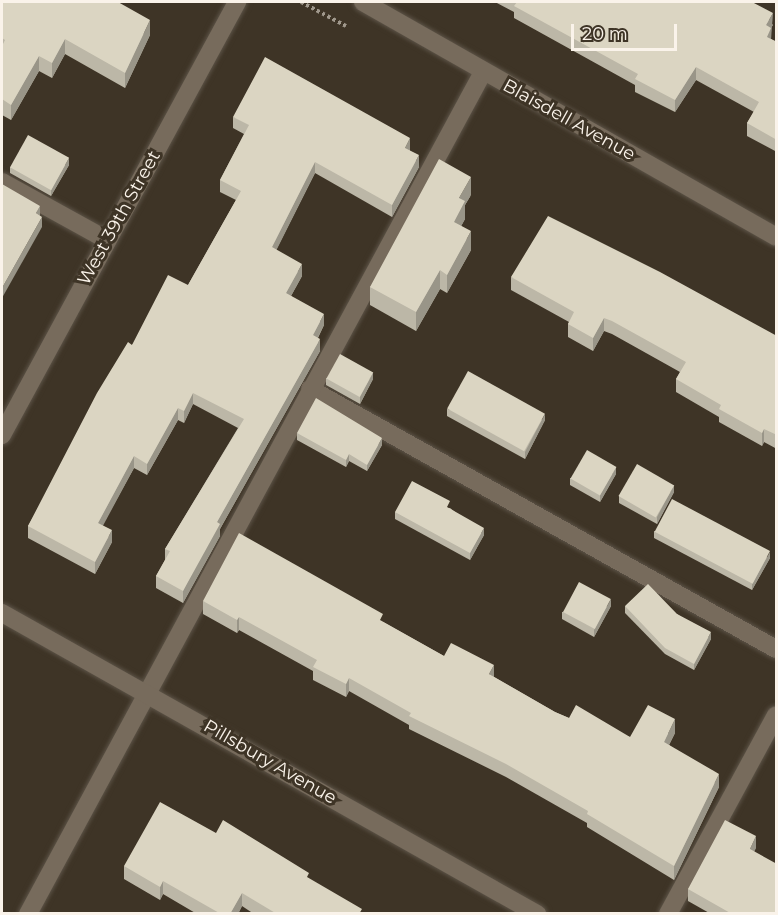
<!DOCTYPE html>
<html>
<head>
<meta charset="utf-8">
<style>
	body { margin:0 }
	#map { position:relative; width:778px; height:915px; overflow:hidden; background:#3e3426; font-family:Montserrat,sans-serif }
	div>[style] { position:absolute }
	.path>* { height:4px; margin-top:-2px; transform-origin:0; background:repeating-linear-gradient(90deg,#a0988c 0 3px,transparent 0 6px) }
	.roads { filter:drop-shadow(0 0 2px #5c5347) drop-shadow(0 0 2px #5c5347) }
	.lane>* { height:18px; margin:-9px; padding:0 9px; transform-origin:9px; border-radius:9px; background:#776b5c }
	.street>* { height:18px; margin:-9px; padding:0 9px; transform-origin:9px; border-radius:9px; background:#776b5c }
	.wall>* { inset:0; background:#bcb7a7 }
	.shaded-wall>* { inset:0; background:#999588 }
	.building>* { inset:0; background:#dbd5c2; transform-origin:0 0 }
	span { translate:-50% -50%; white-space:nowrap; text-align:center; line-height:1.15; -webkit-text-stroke:6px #3e3426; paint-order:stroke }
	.street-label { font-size:18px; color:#faf3ea }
	.frame { position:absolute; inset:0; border:3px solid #faf3ea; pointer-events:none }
	.scale { position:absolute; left:571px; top:24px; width:106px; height:27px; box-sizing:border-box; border:3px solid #faf3ea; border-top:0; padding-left:8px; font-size:18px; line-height:21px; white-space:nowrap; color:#faf3ea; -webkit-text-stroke:4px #3e3426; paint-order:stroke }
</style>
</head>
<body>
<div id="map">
	<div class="path">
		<i style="left:301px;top:2px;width:51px;rotate:28.1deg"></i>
	</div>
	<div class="roads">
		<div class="lane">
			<i style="left:2px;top:182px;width:120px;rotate:28.9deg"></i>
			<i style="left:310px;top:389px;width:534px;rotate:29.16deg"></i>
			<i style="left:28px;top:914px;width:957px;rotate:-61.61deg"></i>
			<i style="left:668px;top:914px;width:226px;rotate:-61.5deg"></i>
		</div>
		<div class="street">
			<i style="left:363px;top:2px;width:475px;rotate:29.6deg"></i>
			<i style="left:2px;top:435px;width:493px;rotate:-61.5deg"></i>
			<i style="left:2px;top:613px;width:614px;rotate:29.36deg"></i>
		</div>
	</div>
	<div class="wall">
		<i style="clip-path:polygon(2px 2px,150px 35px,125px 88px,65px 54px,52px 78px,39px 71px,11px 120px,2px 115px)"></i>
		<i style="clip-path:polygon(495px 2px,752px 2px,773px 25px,771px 28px,771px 39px,777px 42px,777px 152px,747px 136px,747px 123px,754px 112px,696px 80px,675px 112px,635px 92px,635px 85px,514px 18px,514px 12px)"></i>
		<i style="clip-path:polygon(233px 117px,410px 150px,410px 151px,419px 167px,392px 217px,315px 173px,276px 250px,302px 276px,291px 296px,324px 325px,318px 338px,320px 351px,220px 529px,220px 536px,183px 603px,156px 588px,156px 576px,165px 560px,165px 549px,238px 428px,193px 404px,184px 423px,178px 420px,147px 475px,134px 468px,102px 526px,112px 542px,95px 574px,28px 538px,28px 526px,132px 345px,188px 285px,236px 200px,220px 192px,220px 180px,244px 134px,233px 128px)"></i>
		<i style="clip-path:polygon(69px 165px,51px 196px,10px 173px,10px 167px)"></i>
		<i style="clip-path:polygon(471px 195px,465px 205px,465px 219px,461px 226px,471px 250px,447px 293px,440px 289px,416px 331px,370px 305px,370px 287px)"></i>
		<i style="clip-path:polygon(511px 277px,777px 336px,777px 449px,764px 442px,762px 446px,719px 422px,719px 417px,676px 392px,676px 379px,680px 372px,612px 334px,604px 331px,593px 351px,568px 337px,568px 324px,569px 322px,511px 290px)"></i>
		<i style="clip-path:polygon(326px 378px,373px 379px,360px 404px,326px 385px)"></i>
		<i style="clip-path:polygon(447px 409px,545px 420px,525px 459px,447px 416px)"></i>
		<i style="clip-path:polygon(297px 433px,382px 445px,367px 471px,349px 461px,346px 467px,297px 440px)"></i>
		<i style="clip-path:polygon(616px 474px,600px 502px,570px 485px,570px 478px)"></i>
		<i style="clip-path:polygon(674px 492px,657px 524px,619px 503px,619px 496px)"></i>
		<i style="clip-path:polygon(450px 508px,484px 535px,470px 560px,395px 519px,395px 512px)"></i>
		<i style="clip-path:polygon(654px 531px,770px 558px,752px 590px,654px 538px)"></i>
		<i style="clip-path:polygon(203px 601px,383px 622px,444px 656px,494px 677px,555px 712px,569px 718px,630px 737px,675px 733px,669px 745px,719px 787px,674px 880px,587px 827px,587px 823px,506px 777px,409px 729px,409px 725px,349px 691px,346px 697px,313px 680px,313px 671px,239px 630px,237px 633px,203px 614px)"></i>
		<i style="clip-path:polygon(611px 606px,594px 637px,562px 619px,562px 612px)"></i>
		<i style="clip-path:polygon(625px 606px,677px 614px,711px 639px,694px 670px,665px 654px,625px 613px)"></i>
		<i style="clip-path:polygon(756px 848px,754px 851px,777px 914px,711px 914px,688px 901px,688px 889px)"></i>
		<i style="clip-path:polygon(124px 866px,309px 879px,362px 914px,254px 914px,242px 906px,238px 914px,197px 914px,163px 894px,160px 900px,124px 879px)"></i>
	</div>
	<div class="shaded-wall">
		<i style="clip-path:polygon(773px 13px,771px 40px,767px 49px,766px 25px)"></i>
		<i style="clip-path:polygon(150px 20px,150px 35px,125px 88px,125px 73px)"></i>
		<i style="clip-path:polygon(65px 39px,65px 54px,52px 78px,52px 63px)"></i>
		<i style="clip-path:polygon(39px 56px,39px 71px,11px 120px,11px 105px)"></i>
		<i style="clip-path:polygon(696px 67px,696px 80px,675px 112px,675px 100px)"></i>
		<i style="clip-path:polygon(410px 138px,410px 150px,405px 160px,405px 148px)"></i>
		<i style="clip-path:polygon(419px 155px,419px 167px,392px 217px,392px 205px)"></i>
		<i style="clip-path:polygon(69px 158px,69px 165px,51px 196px,51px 190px)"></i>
		<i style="clip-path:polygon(315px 162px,315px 173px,272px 259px,272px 247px)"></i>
		<i style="clip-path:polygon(471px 177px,471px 195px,465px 205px,465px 219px,454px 240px,454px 222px,459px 198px)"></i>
		<i style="clip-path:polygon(40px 206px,40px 216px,36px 213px)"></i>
		<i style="clip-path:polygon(42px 217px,42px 227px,2px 298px,2px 288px)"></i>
		<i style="clip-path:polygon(471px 231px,471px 250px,447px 293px,447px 275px)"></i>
		<i style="clip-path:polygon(302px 264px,302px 276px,286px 305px,286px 293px)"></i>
		<i style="clip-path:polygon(440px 270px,440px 289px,416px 331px,416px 312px)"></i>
		<i style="clip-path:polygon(324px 314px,324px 325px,313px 347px,313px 335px)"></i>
		<i style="clip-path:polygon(604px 318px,604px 331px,593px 351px,593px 338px)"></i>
		<i style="clip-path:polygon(320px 339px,320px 351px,220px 529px,220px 536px,183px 603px,183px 591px,217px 522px)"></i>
		<i style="clip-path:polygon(373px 372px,373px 379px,360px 404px,360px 397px)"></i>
		<i style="clip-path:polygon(193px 393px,193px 404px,184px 423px,184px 411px)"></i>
		<i style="clip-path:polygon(178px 408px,178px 420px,147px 475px,147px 464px)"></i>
		<i style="clip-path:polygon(545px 414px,545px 420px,525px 459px,525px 452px)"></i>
		<i style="clip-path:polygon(764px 429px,764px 442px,762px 446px,762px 433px)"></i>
		<i style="clip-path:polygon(382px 438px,382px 445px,367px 471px,367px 465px)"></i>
		<i style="clip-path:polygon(349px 454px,349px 461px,346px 467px,346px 460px)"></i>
		<i style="clip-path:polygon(134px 456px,134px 468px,98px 535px,98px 523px)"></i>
		<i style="clip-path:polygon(616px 467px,616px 474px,600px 502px,600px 495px)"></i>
		<i style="clip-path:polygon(674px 485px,674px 492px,657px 524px,657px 517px)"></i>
		<i style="clip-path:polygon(484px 528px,484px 535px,470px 560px,470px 553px)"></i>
		<i style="clip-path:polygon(112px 530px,112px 542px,95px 574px,95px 562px)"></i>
		<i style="clip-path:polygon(770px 552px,770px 558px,752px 590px,752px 584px)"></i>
		<i style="clip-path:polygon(611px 599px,611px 606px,594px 637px,594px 630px)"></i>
		<i style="clip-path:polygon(239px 617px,239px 630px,237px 633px,237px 620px)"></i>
		<i style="clip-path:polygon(711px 632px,711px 639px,694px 670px,694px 664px)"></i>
		<i style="clip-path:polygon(494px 665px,494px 678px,489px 674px)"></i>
		<i style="clip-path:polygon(349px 678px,349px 691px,346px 697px,346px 684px)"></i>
		<i style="clip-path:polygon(675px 719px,675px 733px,664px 755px,664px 742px)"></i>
		<i style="clip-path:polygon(719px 774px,719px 787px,674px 880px,674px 866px)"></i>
		<i style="clip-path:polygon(756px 836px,756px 848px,750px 860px,750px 849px)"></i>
		<i style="clip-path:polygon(163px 881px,163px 894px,160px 900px,160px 887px)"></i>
		<i style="clip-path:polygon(242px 893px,242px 906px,238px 914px,230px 914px)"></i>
	</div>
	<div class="building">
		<i style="clip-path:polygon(2px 2px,118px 2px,150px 20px,125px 73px,65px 39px,52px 63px,39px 56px,11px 105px,2px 99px,2px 46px,5px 40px,2px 38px)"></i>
		<i style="clip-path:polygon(517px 2px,752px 2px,773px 13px,766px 25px,771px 28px,767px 37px,777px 42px,777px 140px,747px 123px,759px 102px,696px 67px,675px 100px,635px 79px,638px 74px,514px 6px)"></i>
		<i style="clip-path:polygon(265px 57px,410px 138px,405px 148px,419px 155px,392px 205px,315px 162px,272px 247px,302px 264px,286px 293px,324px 314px,313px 335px,320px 339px,217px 522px,220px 524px,183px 591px,156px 576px,170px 551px,165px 549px,244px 419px,193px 393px,184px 411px,178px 408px,147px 464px,134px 456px,98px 523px,112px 530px,95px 562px,28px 526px,97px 393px,128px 342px,132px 345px,168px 275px,188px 285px,241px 191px,220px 180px,249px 125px,233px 117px)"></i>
		<i style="left:28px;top:135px;width:47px;height:37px;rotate:29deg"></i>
		<i style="clip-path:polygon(439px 159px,471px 177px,459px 198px,465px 201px,454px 222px,471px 231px,447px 275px,440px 270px,416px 312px,370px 287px)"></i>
		<i style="clip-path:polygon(2px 184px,40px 206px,36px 213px,42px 217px,2px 288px)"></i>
		<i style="clip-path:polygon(548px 216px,660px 272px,777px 336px,777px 435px,764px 429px,762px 433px,719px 409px,721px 405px,676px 379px,686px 362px,612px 321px,604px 318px,593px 338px,568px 324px,574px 312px,511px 277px)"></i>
		<i style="left:340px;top:354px;width:38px;height:28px;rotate:29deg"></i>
		<i style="left:468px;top:371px;width:88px;height:43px;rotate:29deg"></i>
		<i style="clip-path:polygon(316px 398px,382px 438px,367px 465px,349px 454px,346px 460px,297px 433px)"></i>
		<i style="left:587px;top:450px;width:34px;height:33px;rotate:30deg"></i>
		<i style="left:637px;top:464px;width:43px;height:37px;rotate:30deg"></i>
		<i style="clip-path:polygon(412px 481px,450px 501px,447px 507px,484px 528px,470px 553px,395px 512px)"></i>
		<i style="left:672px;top:499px;width:111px;height:37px;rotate:28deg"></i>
		<i style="clip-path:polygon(239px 533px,383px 614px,380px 620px,444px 656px,451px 643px,494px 665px,489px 674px,555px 712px,569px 718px,576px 705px,630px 737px,648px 705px,675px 719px,664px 742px,719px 774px,674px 866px,587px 814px,588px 811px,506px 764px,409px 716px,411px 713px,349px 678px,346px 684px,313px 667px,317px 660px,239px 617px,237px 620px,203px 601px)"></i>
		<i style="left:579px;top:582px;width:36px;height:34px;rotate:28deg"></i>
		<i style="clip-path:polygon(648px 584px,677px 614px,711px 632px,694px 664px,665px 648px,625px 606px)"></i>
		<i style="clip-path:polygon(160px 802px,216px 833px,223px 820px,309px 873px,307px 877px,362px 909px,359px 914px,277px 914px,242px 893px,230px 914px,221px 914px,163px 881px,160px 887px,124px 866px)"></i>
		<i style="clip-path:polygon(725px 820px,756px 836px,750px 849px,777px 864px,777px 914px,732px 914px,688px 889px)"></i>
	</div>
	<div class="street-label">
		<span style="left:569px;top:120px;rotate:29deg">Blaisdell Avenue</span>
		<span style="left:119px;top:218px;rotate:-61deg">West 39th Street</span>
		<span style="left:270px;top:762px;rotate:30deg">Pillsbury Avenue</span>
	</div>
	<div class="frame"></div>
	<div class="scale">20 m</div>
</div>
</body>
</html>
